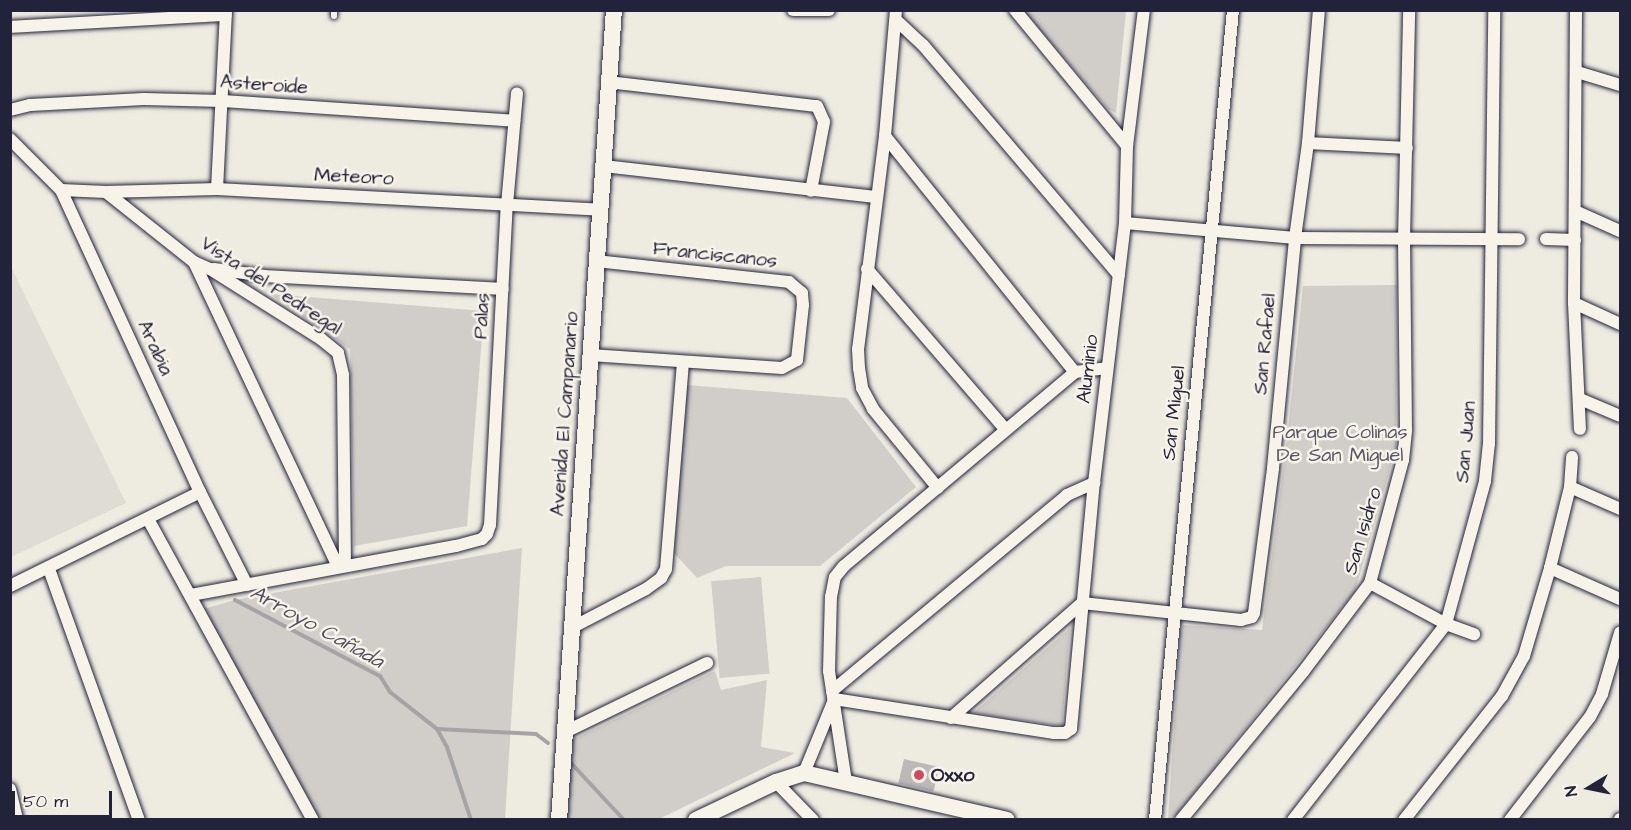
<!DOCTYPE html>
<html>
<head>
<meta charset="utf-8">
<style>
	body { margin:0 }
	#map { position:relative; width:1631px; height:830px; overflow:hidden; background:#eeebe1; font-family:"Architects Daughter",sans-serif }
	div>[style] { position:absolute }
	.built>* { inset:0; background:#dfdcd4 }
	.green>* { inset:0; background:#d1cdc9; transform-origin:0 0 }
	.stream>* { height:4px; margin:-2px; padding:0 2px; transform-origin:2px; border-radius:2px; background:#a6a3a6 }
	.building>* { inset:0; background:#bbb8b7; transform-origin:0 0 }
	.roads { filter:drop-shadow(0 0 2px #22223b) drop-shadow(0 0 2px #22223b) }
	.lane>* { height:6px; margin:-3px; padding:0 3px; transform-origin:3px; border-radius:3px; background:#f7f3e8 }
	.street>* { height:12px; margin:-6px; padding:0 6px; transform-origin:6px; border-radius:6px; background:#f7f3e8 }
	.secondary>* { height:16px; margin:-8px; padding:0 8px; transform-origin:8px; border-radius:8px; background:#f7f3e8 }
	.dots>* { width:16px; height:16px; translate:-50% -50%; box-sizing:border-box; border:3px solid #f7f3e8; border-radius:50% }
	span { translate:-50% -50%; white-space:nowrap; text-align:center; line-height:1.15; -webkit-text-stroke:5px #f7f3e8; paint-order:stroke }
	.street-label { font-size:20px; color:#22223b }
	.park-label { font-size:20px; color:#575566 }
	.poi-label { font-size:20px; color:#22223b; font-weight:700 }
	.left { translate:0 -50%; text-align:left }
	.water-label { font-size:21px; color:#504f60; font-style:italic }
	.frame { position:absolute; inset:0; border:12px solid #22223b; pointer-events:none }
	.north { position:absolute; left:1559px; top:758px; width:60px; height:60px; -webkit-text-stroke:4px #f7f3e8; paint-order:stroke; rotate:260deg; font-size:16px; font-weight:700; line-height:24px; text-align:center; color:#22223b }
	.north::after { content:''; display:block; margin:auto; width:21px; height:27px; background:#22223b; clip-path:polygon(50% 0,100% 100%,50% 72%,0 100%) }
	.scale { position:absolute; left:12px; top:791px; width:100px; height:27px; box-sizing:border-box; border:3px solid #22223b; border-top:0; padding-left:8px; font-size:18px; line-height:21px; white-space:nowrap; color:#22223b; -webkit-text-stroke:4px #f7f3e8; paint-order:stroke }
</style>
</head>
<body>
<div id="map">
	<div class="built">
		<i style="clip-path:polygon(11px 267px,126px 503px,11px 557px,10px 557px)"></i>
	</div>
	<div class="green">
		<i style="clip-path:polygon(1024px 11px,1126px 11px,1116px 113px,1108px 109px)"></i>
		<i style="clip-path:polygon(1397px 285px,1396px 448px,1355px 591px,1173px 819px,1168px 819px,1180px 633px,1183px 625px,1262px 630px,1286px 448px,1303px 286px)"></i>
		<i style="clip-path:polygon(270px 294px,484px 311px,467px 526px,354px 546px,350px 349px)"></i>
		<i style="clip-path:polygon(687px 385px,847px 398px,916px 487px,820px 566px,726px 566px,697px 578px,673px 552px)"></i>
		<i style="clip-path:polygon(522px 548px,505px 819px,318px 819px,200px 610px,235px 600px)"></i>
		<i style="left:761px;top:577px;width:97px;height:50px;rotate:85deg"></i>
		<i style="clip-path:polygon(1070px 628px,1062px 726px,973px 713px)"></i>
		<i style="clip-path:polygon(715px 671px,721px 690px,767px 680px,761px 747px,795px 753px,659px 819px,563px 820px,570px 741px)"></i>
	</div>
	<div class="stream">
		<i style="left:235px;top:600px;width:164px;rotate:27.7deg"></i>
		<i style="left:380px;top:676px;width:19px;rotate:58deg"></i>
		<i style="left:390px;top:692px;width:60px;rotate:38.2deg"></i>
		<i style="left:437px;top:729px;width:21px;rotate:61deg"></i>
		<i style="left:447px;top:747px;width:77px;rotate:71.8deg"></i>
		<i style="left:437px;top:729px;width:99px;rotate:2.9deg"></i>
		<i style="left:536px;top:734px;width:15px;rotate:37deg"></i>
		<i style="left:569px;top:761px;width:81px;rotate:47deg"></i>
	</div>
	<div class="building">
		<i style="left:904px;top:759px;width:36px;height:25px;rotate:13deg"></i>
	</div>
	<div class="roads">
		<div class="lane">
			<i style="left:334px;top:16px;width:6px;rotate:-90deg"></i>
		</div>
		<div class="street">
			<i style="left:793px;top:10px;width:36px"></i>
			<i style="left:896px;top:10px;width:126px;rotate:95deg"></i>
			<i style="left:885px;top:136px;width:215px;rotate:97.2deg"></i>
			<i style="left:858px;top:349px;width:19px;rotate:87deg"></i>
			<i style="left:859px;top:368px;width:20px;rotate:81deg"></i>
			<i style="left:862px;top:388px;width:24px;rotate:62deg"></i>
			<i style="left:873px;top:409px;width:102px;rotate:50.6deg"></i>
			<i style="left:1015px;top:10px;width:176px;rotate:50.5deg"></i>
			<i style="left:1576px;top:10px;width:293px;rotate:90.4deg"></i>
			<i style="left:1574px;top:303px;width:126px;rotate:87.3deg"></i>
			<i style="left:896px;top:20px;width:37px;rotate:43deg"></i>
			<i style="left:923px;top:45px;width:302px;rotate:49.6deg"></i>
			<i style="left:10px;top:27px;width:216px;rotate:-3.2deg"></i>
			<i style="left:1577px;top:72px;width:45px;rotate:16.8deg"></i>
			<i style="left:608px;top:82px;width:210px;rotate:6.6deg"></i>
			<i style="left:817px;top:106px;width:17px;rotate:66deg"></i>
			<i style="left:824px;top:122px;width:70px;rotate:100.7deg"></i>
			<i style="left:10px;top:110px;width:21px;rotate:-14deg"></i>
			<i style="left:30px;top:105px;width:114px;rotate:-3deg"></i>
			<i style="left:144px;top:99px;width:79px;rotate:1.5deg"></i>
			<i style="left:223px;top:101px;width:292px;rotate:3.9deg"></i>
			<i style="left:885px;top:136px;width:303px;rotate:51.2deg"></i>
			<i style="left:10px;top:139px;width:72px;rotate:45deg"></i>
			<i style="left:61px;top:190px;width:332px;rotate:65.3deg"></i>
			<i style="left:200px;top:492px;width:104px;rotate:63.2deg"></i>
			<i style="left:1308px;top:143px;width:99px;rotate:2.9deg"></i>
			<i style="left:603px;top:166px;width:275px;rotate:6.5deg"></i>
			<i style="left:217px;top:189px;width:179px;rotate:-87.1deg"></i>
			<i style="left:61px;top:190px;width:45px;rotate:2.5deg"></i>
			<i style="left:106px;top:192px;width:112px;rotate:38.5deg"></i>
			<i style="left:194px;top:262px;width:17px;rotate:24deg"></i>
			<i style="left:210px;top:269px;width:131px;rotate:32.2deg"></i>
			<i style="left:321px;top:339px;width:22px;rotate:39deg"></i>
			<i style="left:338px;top:353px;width:23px;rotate:77deg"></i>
			<i style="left:343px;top:375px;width:191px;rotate:89.4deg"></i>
			<i style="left:106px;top:192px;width:111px;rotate:-1.5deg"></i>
			<i style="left:217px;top:189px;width:384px;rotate:3.1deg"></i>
			<i style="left:1575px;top:211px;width:49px;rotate:24deg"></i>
			<i style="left:1125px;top:223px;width:171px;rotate:5deg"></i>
			<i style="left:1295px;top:238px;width:224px;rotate:0.3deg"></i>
			<i style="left:1546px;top:239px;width:29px;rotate:2deg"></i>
			<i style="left:194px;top:262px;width:337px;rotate:64.7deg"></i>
			<i style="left:214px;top:269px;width:51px;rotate:7.8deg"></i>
			<i style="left:265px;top:276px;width:238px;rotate:3.1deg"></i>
			<i style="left:867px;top:269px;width:211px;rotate:49.2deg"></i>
			<i style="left:1574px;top:303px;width:51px;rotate:24.5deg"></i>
			<i style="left:590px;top:355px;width:192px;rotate:3.9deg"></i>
			<i style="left:782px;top:368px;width:17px;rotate:-28deg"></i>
			<i style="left:797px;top:360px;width:55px;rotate:-83.8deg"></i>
			<i style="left:803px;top:305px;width:12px;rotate:-95deg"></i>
			<i style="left:802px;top:293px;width:17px;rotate:-140deg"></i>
			<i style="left:789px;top:282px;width:195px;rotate:-173.8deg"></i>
			<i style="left:1580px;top:399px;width:43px;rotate:23deg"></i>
			<i style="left:1570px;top:487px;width:55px;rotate:23.7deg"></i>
			<i style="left:148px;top:519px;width:343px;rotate:61.3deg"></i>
			<i style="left:1550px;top:568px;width:77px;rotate:23.9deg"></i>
			<i style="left:49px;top:569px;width:267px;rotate:70.3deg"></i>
			<i style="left:1370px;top:583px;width:86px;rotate:28.3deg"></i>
			<i style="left:1446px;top:624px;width:30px;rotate:20deg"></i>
			<i style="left:10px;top:586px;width:212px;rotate:-26.3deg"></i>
			<i style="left:191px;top:595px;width:269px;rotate:-10.5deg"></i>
			<i style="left:456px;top:546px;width:27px;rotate:-15deg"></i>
			<i style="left:482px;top:539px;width:7px;rotate:-45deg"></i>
			<i style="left:487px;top:534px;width:9px;rotate:-72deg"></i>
			<i style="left:490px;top:525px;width:320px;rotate:-87deg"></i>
			<i style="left:507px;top:205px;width:112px;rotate:-84.9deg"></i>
			<i style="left:573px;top:627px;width:82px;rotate:-27.5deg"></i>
			<i style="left:646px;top:589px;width:19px;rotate:-36deg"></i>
			<i style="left:661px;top:578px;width:10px;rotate:-61deg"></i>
			<i style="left:666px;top:569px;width:207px;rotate:-85.3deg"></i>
			<i style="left:832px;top:691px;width:306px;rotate:-39.8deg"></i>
			<i style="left:1067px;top:495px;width:30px;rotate:-24deg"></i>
			<i style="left:834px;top:699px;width:223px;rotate:8.8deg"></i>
			<i style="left:1054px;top:733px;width:11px"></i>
			<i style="left:1065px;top:733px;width:7px;rotate:-34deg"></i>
			<i style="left:1071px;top:729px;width:247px;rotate:-84.7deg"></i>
			<i style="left:1094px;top:483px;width:262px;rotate:-83.2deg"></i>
			<i style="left:1125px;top:223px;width:77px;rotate:-88.5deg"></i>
			<i style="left:1127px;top:146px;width:137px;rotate:-82.9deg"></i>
			<i style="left:951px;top:718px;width:174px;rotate:-41.3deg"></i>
			<i style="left:1082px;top:603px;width:160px;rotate:6.1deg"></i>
			<i style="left:1241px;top:620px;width:11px;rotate:-15deg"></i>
			<i style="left:1252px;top:617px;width:4px;rotate:-63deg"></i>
			<i style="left:1254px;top:613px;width:146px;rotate:-82.5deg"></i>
			<i style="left:1273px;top:468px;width:231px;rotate:-84.5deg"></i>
			<i style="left:1295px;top:238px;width:96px;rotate:-82.2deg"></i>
			<i style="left:1308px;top:143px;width:133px;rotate:-85.3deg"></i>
			<i style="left:565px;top:732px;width:158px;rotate:-25.9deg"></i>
			<i style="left:804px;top:773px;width:79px;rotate:-67.7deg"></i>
			<i style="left:776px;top:782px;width:53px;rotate:45.8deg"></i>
			<i style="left:846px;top:782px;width:112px;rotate:-98.7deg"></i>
			<i style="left:829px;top:671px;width:74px;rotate:-88.5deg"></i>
			<i style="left:831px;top:597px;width:20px;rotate:-79deg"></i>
			<i style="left:835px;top:577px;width:14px;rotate:-51deg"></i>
			<i style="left:844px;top:566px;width:302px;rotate:-40deg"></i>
			<i style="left:1075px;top:372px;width:32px;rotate:-7deg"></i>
			<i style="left:10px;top:789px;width:32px;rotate:77deg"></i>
			<i style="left:1155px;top:820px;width:814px;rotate:-84.5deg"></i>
			<i style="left:1181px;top:820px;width:192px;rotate:-50.5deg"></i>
			<i style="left:1303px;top:672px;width:111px;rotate:-53deg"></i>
			<i style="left:1370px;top:583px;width:127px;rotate:-75deg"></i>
			<i style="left:1403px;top:460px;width:30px;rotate:-84deg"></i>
			<i style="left:1406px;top:430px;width:191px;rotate:-90.6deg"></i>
			<i style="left:1404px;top:239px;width:229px;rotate:-88.7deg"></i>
			<i style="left:1293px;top:820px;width:249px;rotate:-52deg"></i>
			<i style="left:1446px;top:624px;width:148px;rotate:-74.7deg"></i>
			<i style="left:1485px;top:481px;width:37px;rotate:-84deg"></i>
			<i style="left:1489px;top:444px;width:434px;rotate:-89.3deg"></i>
			<i style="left:1404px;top:820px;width:158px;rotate:-51.7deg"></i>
			<i style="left:1502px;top:696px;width:46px;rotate:-61.2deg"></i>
			<i style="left:1524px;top:656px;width:92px;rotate:-73.5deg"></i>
			<i style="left:1550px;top:568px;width:83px;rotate:-76.1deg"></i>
			<i style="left:1570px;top:487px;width:30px;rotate:-86deg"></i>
			<i style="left:1510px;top:820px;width:130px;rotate:-52.2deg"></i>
			<i style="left:1590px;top:717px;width:26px;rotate:-62deg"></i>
			<i style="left:1602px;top:694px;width:64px;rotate:-73.6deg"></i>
			<i style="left:1620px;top:820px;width:1px;rotate:-90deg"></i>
		</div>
		<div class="secondary">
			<i style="left:559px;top:820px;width:812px;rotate:-86.12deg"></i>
			<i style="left:696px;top:820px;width:89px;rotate:-25.4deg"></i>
			<i style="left:776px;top:782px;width:29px;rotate:-18deg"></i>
			<i style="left:804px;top:773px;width:208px;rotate:13deg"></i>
		</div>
	</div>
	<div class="dots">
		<i style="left:919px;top:775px;background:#d1495b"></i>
	</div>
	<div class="street-label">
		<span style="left:264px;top:85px;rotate:4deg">Asteroide</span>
		<span style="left:354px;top:177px;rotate:3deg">Meteoro</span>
		<span style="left:715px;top:255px;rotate:6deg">Franciscanos</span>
		<span style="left:271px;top:286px;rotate:33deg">Vista del Pedregal</span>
		<span style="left:482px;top:316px;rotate:-87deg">Palas</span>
		<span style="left:1265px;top:344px;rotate:-85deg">San Rafael</span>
		<span style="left:155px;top:348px;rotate:65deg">Arabia</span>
		<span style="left:1088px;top:369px;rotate:-83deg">Aluminio</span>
		<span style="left:1174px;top:413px;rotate:-84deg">San Miguel</span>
		<span style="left:565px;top:414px;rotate:-86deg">Avenida El Campanario</span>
		<span style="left:1466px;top:442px;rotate:-85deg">San Juan</span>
		<span style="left:1363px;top:531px;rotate:-73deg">San Isidro</span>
	</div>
	<div class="park-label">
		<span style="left:1340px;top:444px">Parque Colinas<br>De San Miguel</span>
	</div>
	<div class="poi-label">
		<span class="left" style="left:931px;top:775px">Oxxo</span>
	</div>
	<div class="water-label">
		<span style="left:317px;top:627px;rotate:29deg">Arroyo Cañada</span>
	</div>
	<div class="frame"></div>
	<div class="north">N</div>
	<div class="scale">50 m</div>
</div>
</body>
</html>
